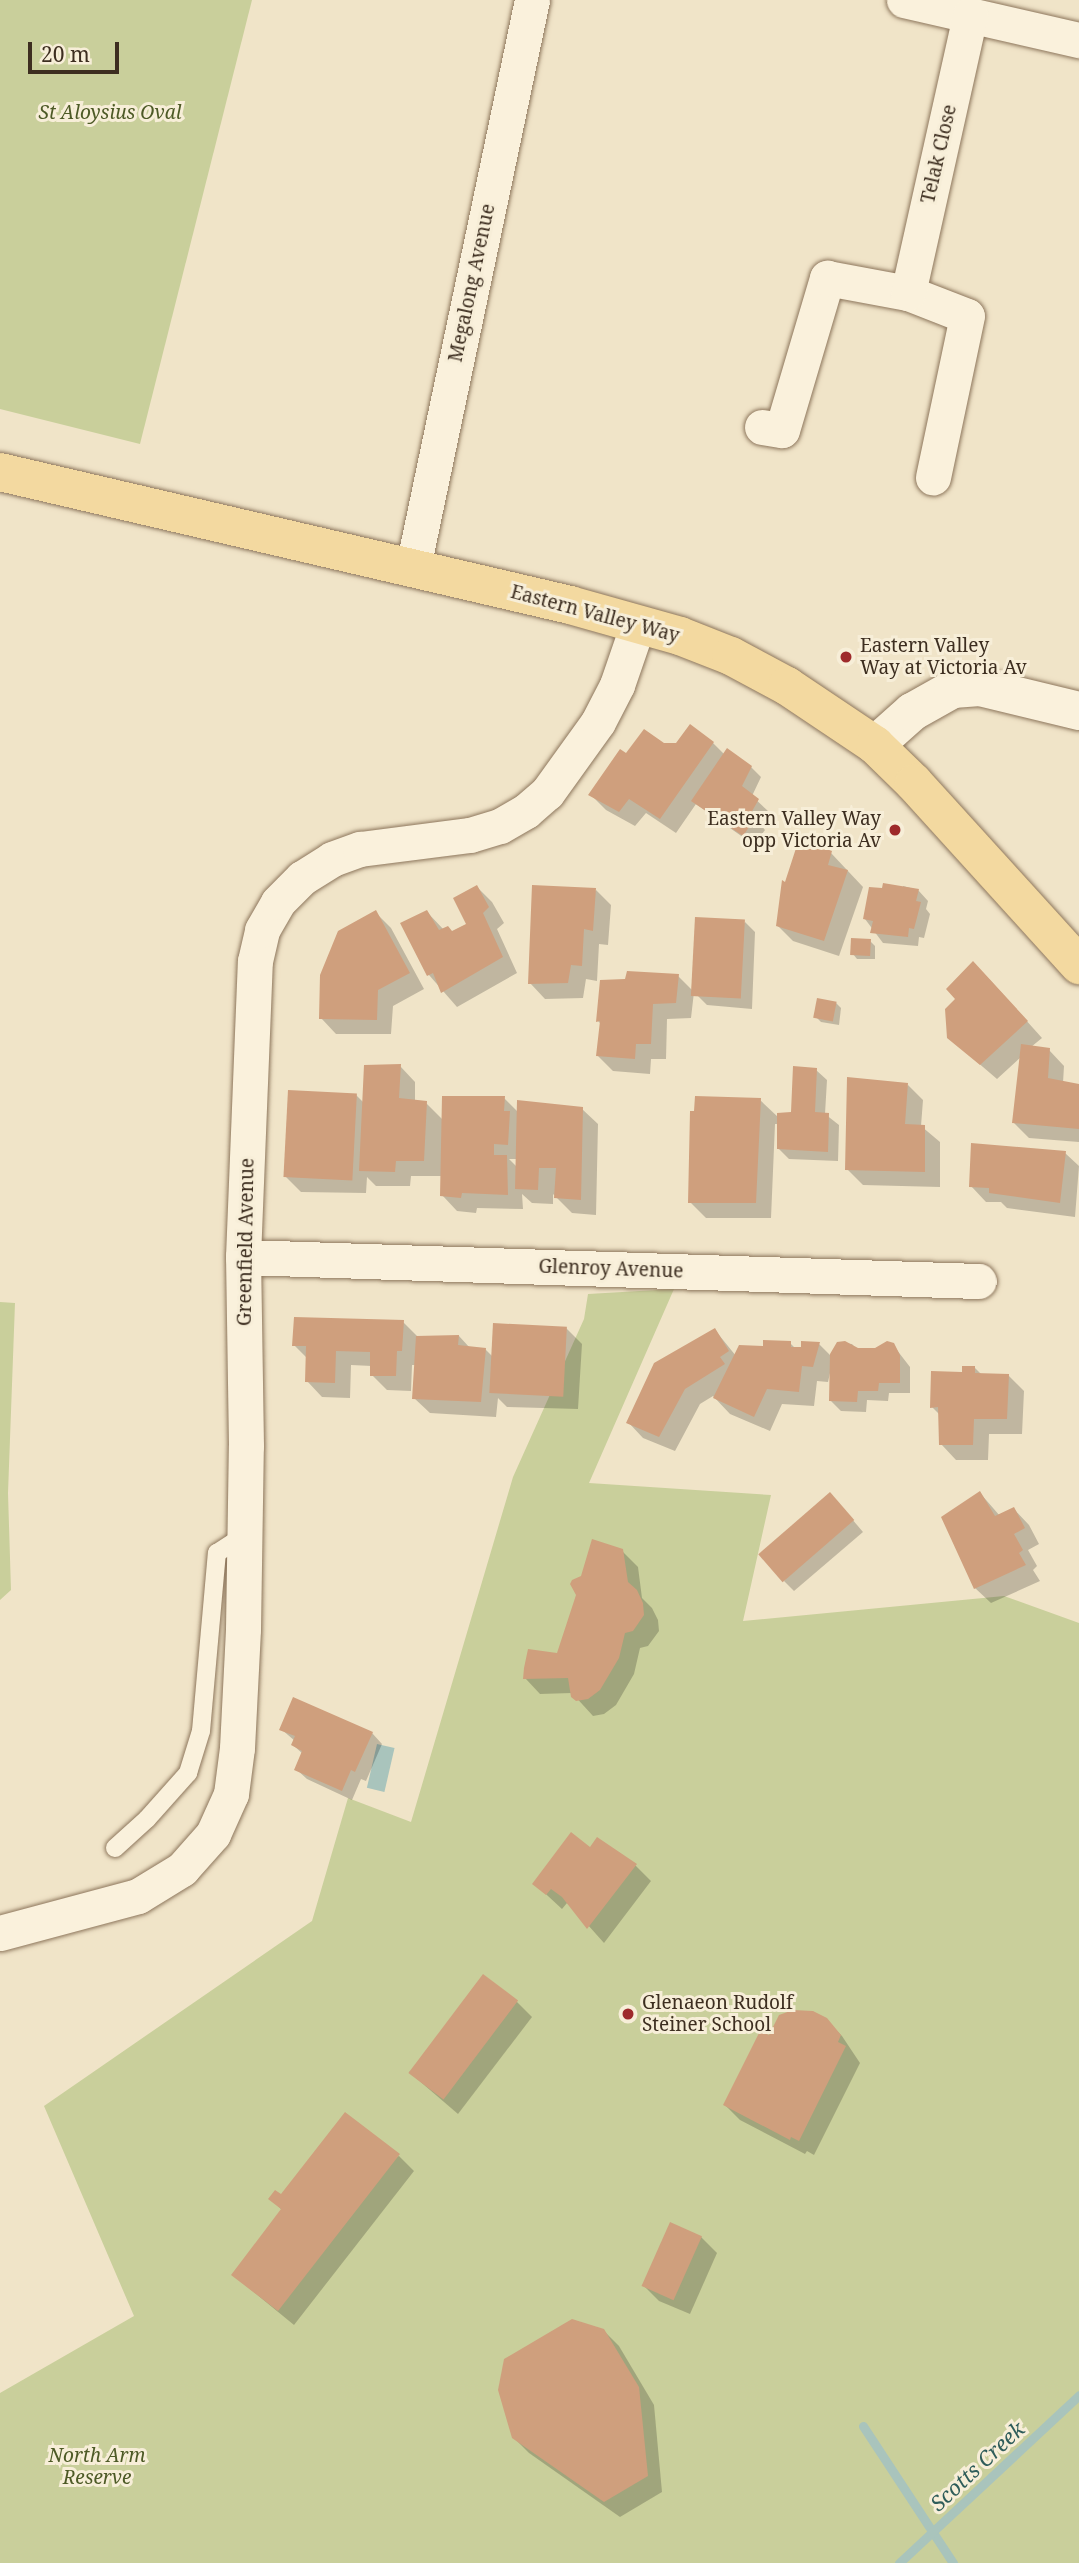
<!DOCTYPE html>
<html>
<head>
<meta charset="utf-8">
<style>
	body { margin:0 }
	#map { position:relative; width:1079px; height:2563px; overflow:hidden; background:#f0e4c8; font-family:"Noto Serif",serif }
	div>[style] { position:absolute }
	.green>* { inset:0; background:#c9cf9b }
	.water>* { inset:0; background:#a9c4bc; transform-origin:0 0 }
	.shadow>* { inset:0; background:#0003 }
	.stream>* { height:9px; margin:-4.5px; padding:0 4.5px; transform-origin:4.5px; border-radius:4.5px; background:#a9c4bc }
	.building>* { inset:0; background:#cf9f7d; transform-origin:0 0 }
	.roads { filter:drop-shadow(0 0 2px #8d765c) drop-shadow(0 0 2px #8d765c) }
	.lane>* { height:18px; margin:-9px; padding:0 9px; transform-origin:9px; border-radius:9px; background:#faf1dc }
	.street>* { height:35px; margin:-17.5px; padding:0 17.5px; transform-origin:17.5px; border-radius:17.5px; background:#faf1dc }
	.secondary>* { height:38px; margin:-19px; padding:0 19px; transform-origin:19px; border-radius:19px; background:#faf1dc }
	.primary>* { height:38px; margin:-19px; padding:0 19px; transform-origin:19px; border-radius:19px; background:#f3d9a0 }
	.dots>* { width:19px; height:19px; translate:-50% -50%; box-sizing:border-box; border:4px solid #f7eed8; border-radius:50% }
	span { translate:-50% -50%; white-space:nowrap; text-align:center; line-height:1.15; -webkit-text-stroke:6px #f7eed8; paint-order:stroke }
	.park-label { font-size:19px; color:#4d5a26; font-style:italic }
	.street-label { font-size:19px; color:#3d2e20 }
	.poi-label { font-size:19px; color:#3d2e20 }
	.left { translate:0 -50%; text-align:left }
	.right { translate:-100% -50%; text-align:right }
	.water-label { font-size:21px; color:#2f5d5a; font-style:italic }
	.scale { position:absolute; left:28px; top:42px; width:91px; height:32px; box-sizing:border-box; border:4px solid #3d2e20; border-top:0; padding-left:9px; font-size:21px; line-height:24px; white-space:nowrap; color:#3d2e20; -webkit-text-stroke:5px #f7eed8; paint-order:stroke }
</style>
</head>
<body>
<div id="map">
	<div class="green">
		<i style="clip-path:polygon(0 0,252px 0,140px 444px,0 409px)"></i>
		<i style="clip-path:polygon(674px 1289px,589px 1483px,771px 1495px,743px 1621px,1004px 1596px,1079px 1623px,1079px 2563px,0 2563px,0 2393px,134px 2316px,44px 2106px,312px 1921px,348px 1798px,411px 1822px,513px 1477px,584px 1319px,588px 1294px)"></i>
		<i style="clip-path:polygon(0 1302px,15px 1303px,8px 1493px,11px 1590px,0 1600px)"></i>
	</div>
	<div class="water">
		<i style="left:377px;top:1744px;width:18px;height:45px;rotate:13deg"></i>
	</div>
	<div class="shadow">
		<i style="clip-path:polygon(713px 743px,725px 755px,751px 767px,761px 777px,752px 796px,768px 811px,760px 824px,765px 830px,754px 845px,696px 804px,676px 833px,646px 813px,635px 826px,606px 810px,590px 794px,627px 756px,663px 745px)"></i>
		<i style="clip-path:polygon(831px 853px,863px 887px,839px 956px,793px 941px,777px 925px,786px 884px)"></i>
		<i style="clip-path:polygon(903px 886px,918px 890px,928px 901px,926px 909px,930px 914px,924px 938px,919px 937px,918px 946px,883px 943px,865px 919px,903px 891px)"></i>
		<i style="clip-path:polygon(477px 887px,492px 902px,504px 923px,497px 929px,517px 973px,457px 1007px,429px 975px,427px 912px,444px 930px,453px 933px,468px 924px)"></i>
		<i style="clip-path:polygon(596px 890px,611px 905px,608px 945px,599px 944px,597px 981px,586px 979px,583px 998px,545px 999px,530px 983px)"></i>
		<i style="clip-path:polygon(375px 912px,391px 928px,424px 989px,393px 1006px,391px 1034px,336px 1034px,321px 1018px)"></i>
		<i style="clip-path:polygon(745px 922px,755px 932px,752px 1009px,707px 1005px,694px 992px,691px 1018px,667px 1019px,666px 1059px,651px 1059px,650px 1074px,613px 1071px,598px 1056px,602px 1025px,598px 1021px,678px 976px,696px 994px)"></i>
		<i style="clip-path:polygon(870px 941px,875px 946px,875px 959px,857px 959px,853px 954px)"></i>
		<i style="clip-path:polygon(989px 979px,1042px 1038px,1031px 1047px,1049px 1050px,1064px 1066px,1063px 1083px,1079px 1086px,1079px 1142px,1029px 1138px,1014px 1123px,1022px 1056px,997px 1079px,948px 1037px)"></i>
		<i style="clip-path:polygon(836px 1003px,841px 1008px,839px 1025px,821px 1022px,816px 1017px)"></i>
		<i style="clip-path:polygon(evenodd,400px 1066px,415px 1082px,415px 1101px,426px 1103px,443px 1120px,504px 1098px,518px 1112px,582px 1109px,598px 1124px,596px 1215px,572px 1213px,553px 1194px,553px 1204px,532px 1203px,522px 1194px,523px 1209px,477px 1208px,476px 1213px,457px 1211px,442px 1195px,442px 1176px,411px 1176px,410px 1186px,376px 1186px,367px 1177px,366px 1193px,301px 1192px,285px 1176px,356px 1095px,364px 1103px,400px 1066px,509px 1159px,517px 1159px,517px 1167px,509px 1159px)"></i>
		<i style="clip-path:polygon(816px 1070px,827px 1080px,825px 1114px,839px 1125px,838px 1161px,789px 1159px,778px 1148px,779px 1124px,775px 1124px,771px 1218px,706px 1218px,690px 1202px,760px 1100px,779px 1118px,793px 1113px)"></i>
		<i style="clip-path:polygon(908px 1085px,923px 1100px,921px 1126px,940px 1142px,940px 1187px,863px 1185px,847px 1169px)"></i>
		<i style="clip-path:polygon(1065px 1153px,1079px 1166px,1075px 1217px,1007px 1208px,1001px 1202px,986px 1202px,971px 1186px)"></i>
		<i style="clip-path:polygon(403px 1322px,419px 1338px,459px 1336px,470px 1348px,485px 1349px,493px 1357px,566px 1328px,582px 1344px,578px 1409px,507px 1407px,498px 1398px,496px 1417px,430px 1413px,414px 1398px,416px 1365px,412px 1365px,411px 1391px,387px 1390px,372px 1375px,372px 1366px,351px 1365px,350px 1398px,322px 1397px,307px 1381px,308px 1359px,294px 1345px)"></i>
		<i style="clip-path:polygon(715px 1330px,736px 1356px,790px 1343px,796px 1349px,819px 1344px,831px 1356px,838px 1343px,852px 1344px,857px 1350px,873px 1350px,893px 1345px,910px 1367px,910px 1393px,889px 1393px,888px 1401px,867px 1400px,866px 1412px,841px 1411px,831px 1401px,830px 1373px,828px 1382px,817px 1381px,814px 1406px,782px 1404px,770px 1431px,730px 1414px,713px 1396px,700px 1404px,675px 1451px,643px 1438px,628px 1422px)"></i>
		<i style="clip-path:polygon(974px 1367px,982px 1375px,1008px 1375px,1024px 1391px,1022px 1434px,989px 1434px,988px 1460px,956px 1460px,941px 1444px,940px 1415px,932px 1407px)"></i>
		<i style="clip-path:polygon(980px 1493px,1000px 1516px,1014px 1509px,1029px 1525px,1039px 1544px,1028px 1550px,1037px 1566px,1033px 1570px,1040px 1581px,991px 1603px,975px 1588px)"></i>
		<i style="clip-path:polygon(840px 1505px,863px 1532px,794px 1591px,784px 1581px)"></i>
		<i style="clip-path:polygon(622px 1551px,638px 1567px,642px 1598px,652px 1608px,658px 1620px,659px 1631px,648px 1646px,640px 1648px,634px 1674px,616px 1705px,604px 1714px,593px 1716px,572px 1693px,540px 1694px,525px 1678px,559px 1655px)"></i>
		<i style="clip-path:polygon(281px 1729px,372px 1733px,382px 1744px,366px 1781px,361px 1779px,352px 1800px,307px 1779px,296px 1769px,303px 1754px,293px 1745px,295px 1741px)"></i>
		<i style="clip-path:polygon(598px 1840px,636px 1866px,651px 1881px,604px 1943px,571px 1906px,567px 1903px,562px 1909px,535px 1884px,591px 1849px)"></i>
		<i style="clip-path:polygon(516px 2001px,532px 2017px,458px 2114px,409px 2072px)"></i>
		<i style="clip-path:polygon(826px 2020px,842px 2036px,860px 2063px,814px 2155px,807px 2151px,805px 2154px,740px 2120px,725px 2105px,770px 2037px)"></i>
		<i style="clip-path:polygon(399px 2156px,414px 2171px,294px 2325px,233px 2275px,282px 2210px,271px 2199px)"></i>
		<i style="clip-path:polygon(701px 2237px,717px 2253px,690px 2314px,659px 2301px,643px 2285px)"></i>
		<i style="clip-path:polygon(603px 2330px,619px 2346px,654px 2405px,662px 2492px,620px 2517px,529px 2453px,513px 2437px)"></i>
	</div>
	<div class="stream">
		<i style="left:863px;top:2426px;width:164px;rotate:56.7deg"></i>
		<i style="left:899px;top:2563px;width:246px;rotate:-43deg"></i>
	</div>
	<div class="building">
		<i style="clip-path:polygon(690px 724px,714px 742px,660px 819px,629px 799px,619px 812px,588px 795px,620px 749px,626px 753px,644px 729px,664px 743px,676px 743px)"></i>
		<i style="clip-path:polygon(727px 748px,752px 766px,742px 786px,759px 799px,751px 813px,755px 818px,743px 836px,691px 801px)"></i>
		<i style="clip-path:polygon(799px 839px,832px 851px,828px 865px,848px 870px,824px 941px,776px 926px,782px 880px,785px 882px)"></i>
		<i style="clip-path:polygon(883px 883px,919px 889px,916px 901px,921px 902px,914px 929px,909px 928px,908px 937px,870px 933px,873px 921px,863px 919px,869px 887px,882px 888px)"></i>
		<i style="clip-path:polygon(477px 885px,489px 907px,483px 913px,503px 957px,441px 993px,433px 973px,427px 976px,400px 923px,427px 910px,439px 930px,448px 926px,452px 931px,466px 924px,453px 898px)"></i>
		<i style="clip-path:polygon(532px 885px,596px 888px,593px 931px,584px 929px,582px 966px,571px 965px,568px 983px,528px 984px)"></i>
		<i style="clip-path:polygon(376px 910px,410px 973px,378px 990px,377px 1020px,319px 1019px,320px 975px,338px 931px)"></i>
		<i style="left:695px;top:917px;width:50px;height:79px;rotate:3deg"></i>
		<i style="left:851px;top:938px;width:20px;height:17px;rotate:3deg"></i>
		<i style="clip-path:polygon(973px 961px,1028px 1021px,980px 1065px,947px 1038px,945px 1009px,955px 999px,946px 989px)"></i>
		<i style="clip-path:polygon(627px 971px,679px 974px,676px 1003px,653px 1004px,651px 1044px,636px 1044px,635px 1059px,596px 1056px,600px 1021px,596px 1022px,600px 980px,625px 979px)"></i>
		<i style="left:817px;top:998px;width:20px;height:20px;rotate:11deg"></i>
		<i style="clip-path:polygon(1021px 1044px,1050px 1048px,1048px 1078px,1079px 1084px,1079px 1129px,1012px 1123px)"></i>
		<i style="clip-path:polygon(401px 1064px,399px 1098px,427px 1101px,424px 1161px,396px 1161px,395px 1172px,359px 1171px,364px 1065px)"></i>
		<i style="clip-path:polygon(793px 1066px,817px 1068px,815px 1112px,829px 1113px,828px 1152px,777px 1149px,777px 1113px,791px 1112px)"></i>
		<i style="clip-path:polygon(847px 1077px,908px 1083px,905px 1124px,925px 1125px,925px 1172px,845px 1170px)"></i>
		<i style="left:288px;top:1090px;width:69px;height:87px;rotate:3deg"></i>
		<i style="clip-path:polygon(442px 1096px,505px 1096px,504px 1111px,510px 1111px,508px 1145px,494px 1144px,494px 1155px,507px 1155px,508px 1195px,462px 1193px,461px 1198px,440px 1196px)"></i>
		<i style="clip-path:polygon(695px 1096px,761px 1098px,756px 1203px,688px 1203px,690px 1111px,694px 1111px)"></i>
		<i style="clip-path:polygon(517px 1100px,583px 1107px,581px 1200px,554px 1198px,556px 1168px,539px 1168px,538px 1190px,515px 1189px)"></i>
		<i style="clip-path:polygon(971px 1143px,1066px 1151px,1060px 1203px,989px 1193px,989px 1188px,969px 1187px)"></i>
		<i style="clip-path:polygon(294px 1317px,404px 1320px,402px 1351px,397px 1351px,396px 1376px,370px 1376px,370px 1352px,336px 1351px,335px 1383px,305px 1382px,306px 1346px,292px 1346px)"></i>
		<i style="left:493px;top:1323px;width:74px;height:70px;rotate:3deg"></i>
		<i style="clip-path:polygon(715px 1328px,729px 1351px,720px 1357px,725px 1364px,685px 1389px,659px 1437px,626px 1423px,654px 1363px)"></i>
		<i style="clip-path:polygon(459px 1335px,458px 1345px,486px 1348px,481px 1402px,412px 1399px,416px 1336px)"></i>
		<i style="clip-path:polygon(763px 1340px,791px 1341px,791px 1347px,801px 1347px,801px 1341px,820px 1342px,813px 1367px,802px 1366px,799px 1392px,767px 1389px,754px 1417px,713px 1398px,739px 1345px,763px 1346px)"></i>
		<i style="clip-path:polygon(845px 1341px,858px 1348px,875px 1348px,887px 1341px,894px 1343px,900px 1355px,900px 1383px,879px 1383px,878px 1391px,858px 1391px,857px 1402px,829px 1401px,830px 1354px,837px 1342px)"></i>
		<i style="clip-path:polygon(962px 1366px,975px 1366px,975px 1373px,1009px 1374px,1007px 1419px,974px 1419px,973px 1445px,939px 1445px,938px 1407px,930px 1408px,931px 1371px,962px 1372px)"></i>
		<i style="clip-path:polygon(980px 1491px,995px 1516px,1014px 1507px,1025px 1528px,1014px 1534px,1023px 1550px,1019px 1553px,1026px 1565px,974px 1589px,941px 1517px)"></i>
		<i style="left:830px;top:1492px;width:37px;height:95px;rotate:49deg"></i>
		<i style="clip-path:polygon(592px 1539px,623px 1549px,628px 1582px,637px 1590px,643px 1603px,644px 1615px,633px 1631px,625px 1633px,619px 1658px,600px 1690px,588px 1699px,576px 1701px,571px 1697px,568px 1678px,523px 1679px,524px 1668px,528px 1649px,557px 1653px,576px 1595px,570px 1584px,572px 1580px,581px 1576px)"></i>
		<i style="clip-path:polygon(293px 1697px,373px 1732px,355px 1772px,351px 1770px,342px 1791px,294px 1770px,302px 1751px,291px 1745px,295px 1736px,279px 1730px)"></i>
		<i style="clip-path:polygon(571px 1832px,590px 1847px,597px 1837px,637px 1864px,587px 1929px,562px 1897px,551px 1889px,546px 1895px,532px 1884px)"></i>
		<i style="left:483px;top:1974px;width:44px;height:124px;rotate:37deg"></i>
		<i style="clip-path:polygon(793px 2010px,813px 2011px,827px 2018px,841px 2035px,838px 2042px,846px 2046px,799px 2141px,791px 2137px,790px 2140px,723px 2105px,760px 2031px,769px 2035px,779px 2015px)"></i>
		<i style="clip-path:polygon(345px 2112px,400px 2154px,278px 2311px,231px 2275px,281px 2209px,268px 2199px,275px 2190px,281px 2194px)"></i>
		<i style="left:670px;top:2222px;width:35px;height:70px;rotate:24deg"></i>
		<i style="clip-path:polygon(572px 2319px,604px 2329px,639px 2387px,648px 2476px,604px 2502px,512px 2438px,498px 2390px,504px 2359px)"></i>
	</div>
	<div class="roads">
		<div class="lane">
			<i style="left:115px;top:1848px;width:43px;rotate:-42.2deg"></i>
			<i style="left:147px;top:1819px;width:62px;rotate:-48.3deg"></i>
			<i style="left:188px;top:1773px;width:44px;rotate:-72.8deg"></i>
			<i style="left:201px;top:1731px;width:179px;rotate:-84.9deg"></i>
			<i style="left:217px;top:1553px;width:33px;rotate:-33deg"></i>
		</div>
		<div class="street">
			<i style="left:904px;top:0;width:180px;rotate:12.9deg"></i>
			<i style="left:908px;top:293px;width:63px;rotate:21.3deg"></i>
			<i style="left:967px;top:316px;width:165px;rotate:101.9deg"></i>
			<i style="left:762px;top:427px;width:20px;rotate:9deg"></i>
			<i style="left:782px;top:430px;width:159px;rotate:-73.5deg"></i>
			<i style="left:827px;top:278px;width:82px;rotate:10.5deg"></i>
			<i style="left:908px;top:293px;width:285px;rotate:-77.4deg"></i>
			<i style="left:413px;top:567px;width:579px;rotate:-78.15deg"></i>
			<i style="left:243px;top:1257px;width:736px;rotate:1.87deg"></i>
			<i style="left:0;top:1933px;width:143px;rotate:-15deg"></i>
			<i style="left:138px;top:1896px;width:52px;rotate:-31.5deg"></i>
			<i style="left:182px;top:1869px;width:47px;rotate:-48.5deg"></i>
			<i style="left:213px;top:1834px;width:44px;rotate:-65.8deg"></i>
			<i style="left:231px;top:1794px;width:46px;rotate:-82.6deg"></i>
			<i style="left:237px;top:1748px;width:119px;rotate:-87.1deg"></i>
			<i style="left:243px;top:1629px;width:183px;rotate:-89.1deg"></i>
			<i style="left:246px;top:1446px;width:189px;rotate:-90.9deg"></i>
			<i style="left:243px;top:1257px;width:296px;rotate:-87.7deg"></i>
			<i style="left:255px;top:961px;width:32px;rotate:-77deg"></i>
			<i style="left:262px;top:930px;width:32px;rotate:-60deg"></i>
			<i style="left:278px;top:902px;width:34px;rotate:-45deg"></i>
			<i style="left:302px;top:878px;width:36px;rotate:-32deg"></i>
			<i style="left:332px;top:859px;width:30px;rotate:-20deg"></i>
			<i style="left:360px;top:849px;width:111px;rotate:-7.3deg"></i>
			<i style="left:470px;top:835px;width:31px;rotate:-17deg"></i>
			<i style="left:500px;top:826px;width:30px;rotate:-30deg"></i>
			<i style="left:526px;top:811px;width:28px;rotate:-41deg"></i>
			<i style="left:547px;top:793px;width:87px;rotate:-54.3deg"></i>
			<i style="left:598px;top:722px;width:42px;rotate:-62.8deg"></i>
			<i style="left:617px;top:685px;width:65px;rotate:-71deg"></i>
		</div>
		<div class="secondary">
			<i style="left:875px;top:745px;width:50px;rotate:-41.7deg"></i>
			<i style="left:912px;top:712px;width:47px;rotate:-29.3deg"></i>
			<i style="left:953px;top:689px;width:27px;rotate:-4deg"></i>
			<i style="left:980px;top:687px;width:102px;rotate:13.6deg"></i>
		</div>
		<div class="primary">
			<i style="left:0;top:472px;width:585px;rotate:13.13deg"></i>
			<i style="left:570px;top:605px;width:114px;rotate:15.7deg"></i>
			<i style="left:680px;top:636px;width:55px;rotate:21.4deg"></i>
			<i style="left:731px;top:656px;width:64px;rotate:28.2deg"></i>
			<i style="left:787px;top:686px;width:106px;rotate:33.8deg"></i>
			<i style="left:875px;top:745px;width:54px;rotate:44.3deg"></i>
			<i style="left:914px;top:783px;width:246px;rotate:47.8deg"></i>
		</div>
	</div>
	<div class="dots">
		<i style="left:846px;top:657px;background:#9e2a2b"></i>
		<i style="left:895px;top:830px;background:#9e2a2b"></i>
		<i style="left:628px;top:2014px;background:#9e2a2b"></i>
	</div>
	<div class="park-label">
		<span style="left:110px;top:113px">St Aloysius Oval</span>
		<span style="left:97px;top:2467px">North Arm<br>Reserve</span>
	</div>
	<div class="street-label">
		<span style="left:939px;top:154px;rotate:-77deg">Telak Close</span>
		<span style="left:472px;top:283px;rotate:-78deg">Megalong Avenue</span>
		<span style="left:595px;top:614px;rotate:15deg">Eastern Valley Way</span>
		<span style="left:246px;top:1242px;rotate:-89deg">Greenfield Avenue</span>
		<span style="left:611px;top:1269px;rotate:2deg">Glenroy Avenue</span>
	</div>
	<div class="poi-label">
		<span class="left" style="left:860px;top:657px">Eastern Valley<br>Way at Victoria Av</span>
		<span class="right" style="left:881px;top:830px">Eastern Valley Way<br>opp Victoria Av</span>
		<span class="left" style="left:642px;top:2014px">Glenaeon Rudolf<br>Steiner School</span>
	</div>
	<div class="water-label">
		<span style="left:977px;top:2466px;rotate:-43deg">Scotts Creek</span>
	</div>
	<div class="scale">20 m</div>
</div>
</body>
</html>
